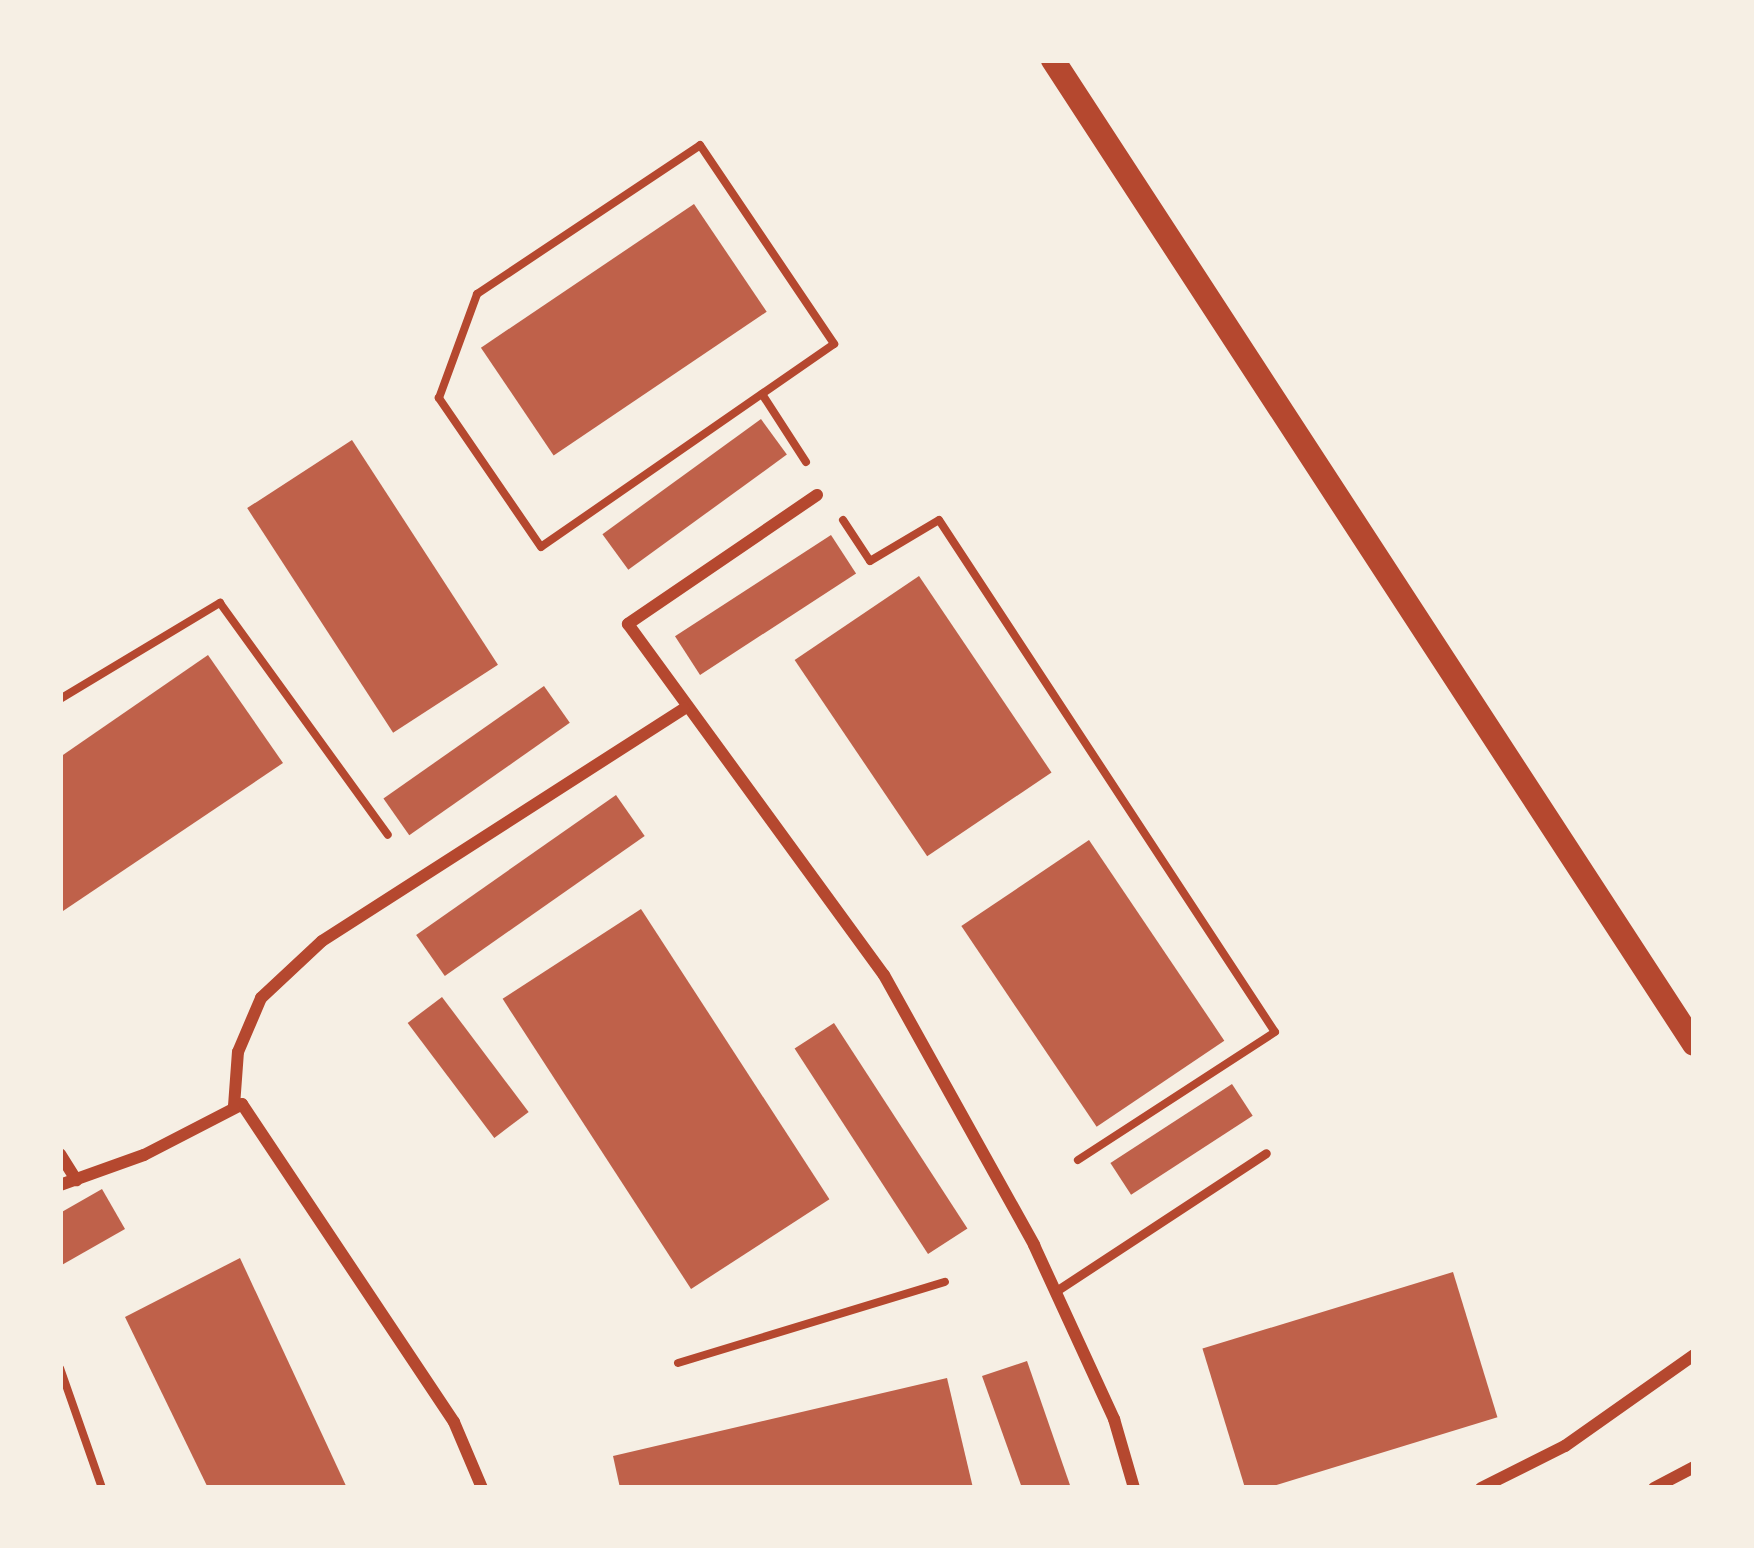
<!DOCTYPE html>
<html>
<head>
<meta charset="utf-8">
<style>
	body { margin:0 }
	#map { position:relative; width:1754px; height:1548px; overflow:hidden; background:#f6efe4; font-family:"PT Sans Narrow",sans-serif }
	div>[style] { position:absolute }
	.building>* { inset:0; background:#bf614a; transform-origin:0 0 }
	.path>* { height:8px; margin:-4px; padding:0 4px; transform-origin:4px; border-radius:4px; background:#b5482f }
	.service>* { height:9px; margin:-4.5px; padding:0 4.5px; transform-origin:4.5px; border-radius:4.5px; background:#b5482f }
	.minor>* { height:12px; margin:-6px; padding:0 6px; transform-origin:6px; border-radius:6px; background:#b5482f }
	.secondary>* { height:24px; margin:-12px; padding:0 12px; transform-origin:12px; border-radius:12px; background:#b5482f }
	span { translate:-50% -50%; white-space:nowrap; text-align:center; line-height:1.15; -webkit-text-stroke:10px #f6efe4; paint-order:stroke }
	.frame { position:absolute; inset:0; border:63px solid #f6efe4; pointer-events:none }
</style>
</head>
<body>
<div id="map">
	<div class="building">
		<i style="left:694px;top:204px;width:130px;height:257px;rotate:56deg"></i>
		<i style="left:761px;top:419px;width:44px;height:196px;rotate:54deg"></i>
		<i style="left:352px;top:440px;width:268px;height:125px;rotate:57deg"></i>
		<i style="left:831px;top:535px;width:46px;height:186px;rotate:57deg"></i>
		<i style="left:919px;top:576px;width:237px;height:150px;rotate:56deg"></i>
		<i style="clip-path:polygon(208px 655px,283px 763px,63px 911px,60px 757px)"></i>
		<i style="left:544px;top:686px;width:45px;height:196px;rotate:55deg"></i>
		<i style="left:616px;top:795px;width:50px;height:244px;rotate:55deg"></i>
		<i style="left:1089px;top:840px;width:242px;height:154px;rotate:56deg"></i>
		<i style="left:641px;top:909px;width:346px;height:165px;rotate:57deg"></i>
		<i style="left:442px;top:997px;width:144px;height:43px;rotate:53deg"></i>
		<i style="left:834px;top:1023px;width:245px;height:47px;rotate:57deg"></i>
		<i style="left:1232px;top:1084px;width:38px;height:145px;rotate:57deg"></i>
		<i style="clip-path:polygon(102px 1189px,125px 1229px,60px 1266px,60px 1213px)"></i>
		<i style="clip-path:polygon(240px 1258px,347px 1488px,208px 1488px,125px 1317px)"></i>
		<i style="left:1453px;top:1272px;width:152px;height:262px;rotate:73deg"></i>
		<i style="clip-path:polygon(1027px 1361px,1071px 1488px,1022px 1488px,982px 1376px)"></i>
		<i style="clip-path:polygon(947px 1378px,973px 1488px,620px 1488px,613px 1456px)"></i>
	</div>
	<div class="path">
		<i style="left:700px;top:145px;width:240px;rotate:56deg"></i>
		<i style="left:834px;top:344px;width:356px;rotate:145.3deg"></i>
		<i style="left:541px;top:547px;width:181px;rotate:-124.4deg"></i>
		<i style="left:439px;top:398px;width:111px;rotate:-69.9deg"></i>
		<i style="left:477px;top:294px;width:268px;rotate:-33.7deg"></i>
		<i style="left:762px;top:394px;width:81px;rotate:57.1deg"></i>
		<i style="left:843px;top:520px;width:49px;rotate:56.6deg"></i>
		<i style="left:870px;top:561px;width:80px;rotate:-30.7deg"></i>
		<i style="left:939px;top:520px;width:612px;rotate:56.73deg"></i>
		<i style="left:1275px;top:1032px;width:235px;rotate:147deg"></i>
		<i style="left:60px;top:699px;width:187px;rotate:-31deg"></i>
		<i style="left:220px;top:603px;width:286px;rotate:54.1deg"></i>
		<i style="left:678px;top:1363px;width:279px;rotate:-16.9deg"></i>
		<i style="left:60px;top:1368px;width:127px;rotate:70.7deg"></i>
	</div>
	<div class="service">
		<i style="left:1056px;top:1291px;width:251px;rotate:-33.3deg"></i>
	</div>
	<div class="minor">
		<i style="left:817px;top:495px;width:229px;rotate:145.7deg"></i>
		<i style="left:628px;top:624px;width:434px;rotate:53.9deg"></i>
		<i style="left:884px;top:975px;width:309px;rotate:60.9deg"></i>
		<i style="left:1034px;top:1245px;width:192px;rotate:65.3deg"></i>
		<i style="left:1114px;top:1419px;width:72px;rotate:73.8deg"></i>
		<i style="left:60px;top:1154px;width:31px;rotate:58deg"></i>
		<i style="left:60px;top:1185px;width:89px;rotate:-19.7deg"></i>
		<i style="left:144px;top:1155px;width:109px;rotate:-27.3deg"></i>
		<i style="left:482px;top:1488px;width:72px;rotate:-113deg"></i>
		<i style="left:454px;top:1422px;width:382px;rotate:-123.7deg"></i>
		<i style="left:242px;top:1104px;width:8px;rotate:166deg"></i>
		<i style="left:234px;top:1106px;width:54px;rotate:-85.8deg"></i>
		<i style="left:238px;top:1052px;width:59px;rotate:-66.9deg"></i>
		<i style="left:261px;top:998px;width:83px;rotate:-43.1deg"></i>
		<i style="left:322px;top:941px;width:430px;rotate:-32.7deg"></i>
		<i style="left:1481px;top:1488px;width:94px;rotate:-26.6deg"></i>
		<i style="left:1565px;top:1446px;width:158px;rotate:-35.2deg"></i>
		<i style="left:1654px;top:1488px;width:45px;rotate:-27.7deg"></i>
	</div>
	<div class="secondary">
		<i style="left:1053px;top:60px;width:1174px;rotate:56.92deg"></i>
	</div>
	<div class="frame"></div>
</div>
</body>
</html>
